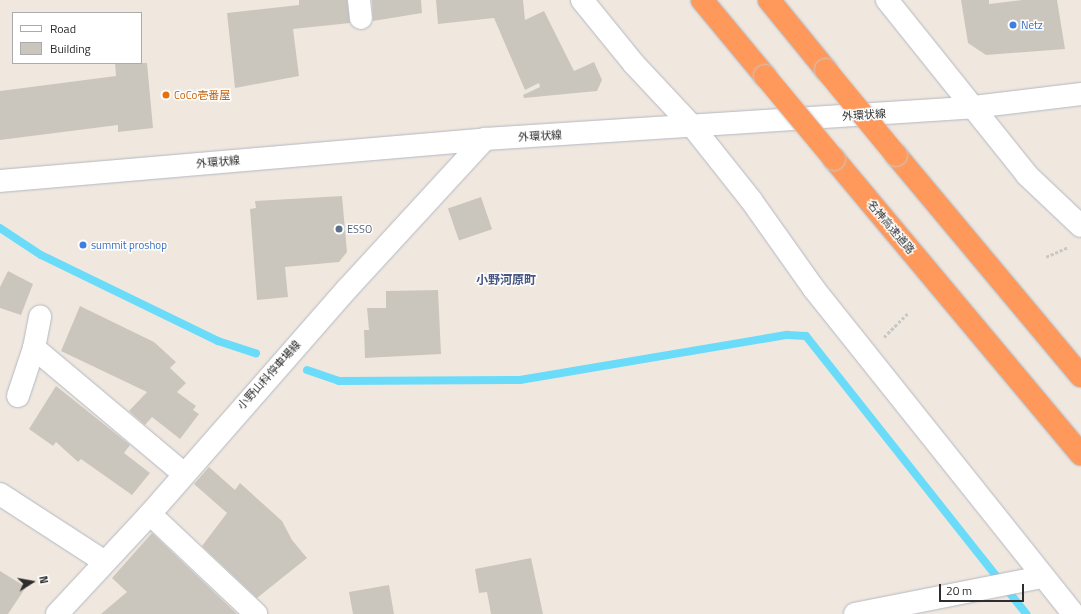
<!DOCTYPE html>
<html>
<head>
<meta charset="utf-8">
<style>
	body { margin:0 }
	#map { position:relative; width:1081px; height:614px; overflow:hidden; background:#f0e8df; font-family:"Titillium Web","Noto Sans JP",sans-serif }
	div>[style] { position:absolute }
	.stream>* { height:8px; margin:-4px; padding:0 4px; transform-origin:4px; border-radius:4px; background:#6adcf9 }
	.building>* { inset:0; background:#cbc6bd; transform-origin:0 0 }
	.path>* { height:2.5px; margin-top:-1.25px; transform-origin:0; background:repeating-linear-gradient(90deg,#c8c8c8 0 3px,transparent 0 5px) }
	.roads { filter:drop-shadow(0 0 1px #b3b7c2) drop-shadow(0 0 1px #b3b7c2) }
	.street>* { height:22px; margin:-11px; padding:0 11px; transform-origin:11px; border-radius:11px; background:#fff }
	.secondary>* { height:22px; margin:-11px; padding:0 11px; transform-origin:11px; border-radius:11px; background:#fff }
	.highway>* { height:22px; margin:-11px; padding:0 11px; transform-origin:11px; border-radius:11px; background:#ff995b }
	.bridges { filter:drop-shadow(0 0 1px #c8c8c8) drop-shadow(0 0 1px #c8c8c8) }
	.highway-bridge>* { height:22px; margin:-11px; padding:0 11px; transform-origin:11px; border-radius:11px; background:#ff995b }
	.dots>* { width:11px; height:11px; translate:-50% -50%; box-sizing:border-box; border:2px solid #fff; border-radius:50% }
	span { translate:-50% -50%; white-space:nowrap; text-align:center; line-height:1.15; -webkit-text-stroke:3px #fff; paint-order:stroke }
	.shop-label { font-size:11px; color:#366cbe }
	.left { translate:0 -50%; text-align:left }
	.food-label { font-size:11px; color:#c56008 }
	.street-label { font-size:11px; color:#2d2d2d }
	.service-label { font-size:11px; color:#4e5e75 }
	.neighbourhood-label { font-size:12px; color:#495783; font-weight:700 }
	.legend { position:absolute; left:12px; top:12px; width:130px; height:52px; box-sizing:border-box; background:#fff; border:1px solid #ababab; margin:0; padding:5px 7px; list-style:none; font-size:12px; color:#2d2d2d }
	.legend li { display:flex; align-items:center; gap:8px; height:20px }
	.legend b { width:20px; border:1px solid #ababab }
	.north { position:absolute; left:12px; top:562px; width:40px; height:40px; -webkit-text-stroke:3px #fff; paint-order:stroke; rotate:79deg; font-size:11px; font-weight:700; line-height:16px; text-align:center; color:#2d2d2d }
	.north::after { content:''; display:block; margin:auto; width:14px; height:18px; background:#2d2d2d; clip-path:polygon(50% 0,100% 100%,50% 72%,0 100%) }
	.scale { position:absolute; left:939px; top:584px; width:85px; height:18px; box-sizing:border-box; border:2px solid #2d2d2d; border-top:0; padding-left:5px; font-size:12px; line-height:14px; white-space:nowrap; color:#2d2d2d; -webkit-text-stroke:3px #fff; paint-order:stroke }
</style>
</head>
<body>
<div id="map">
	<div class="stream">
		<i style="left:0;top:228px;width:49px;rotate:33.4deg"></i>
		<i style="left:41px;top:255px;width:197px;rotate:25.9deg"></i>
		<i style="left:218px;top:341px;width:40px;rotate:18deg"></i>
		<i style="left:307px;top:370px;width:34px;rotate:19deg"></i>
		<i style="left:339px;top:381px;width:181px;rotate:-0.3deg"></i>
		<i style="left:520px;top:380px;width:271px;rotate:-9.6deg"></i>
		<i style="left:787px;top:335px;width:19px;rotate:3deg"></i>
		<i style="left:806px;top:336px;width:355px;rotate:51.6deg"></i>
	</div>
	<div class="building">
		<i style="clip-path:polygon(299px 0,347px 0,350px 23px,293px 29px,299px 76px,235px 88px,227px 13px,299px 5px)"></i>
		<i style="clip-path:polygon(372px 0,421px 0,422px 13px,373px 21px)"></i>
		<i style="clip-path:polygon(436px 0,523px 0,525px 20px,544px 11px,574px 71px,594px 62px,602px 80px,597px 91px,524px 98px,523px 95px,540px 87px,539px 83px,525px 90px,494px 18px,438px 24px)"></i>
		<i style="clip-path:polygon(961px 0,989px 0,989px 4px,1022px 0,1057px 0,1065px 49px,986px 55px,968px 43px)"></i>
		<i style="clip-path:polygon(115px 63px,147px 63px,153px 128px,118px 132px,118px 125px,0 140px,0 91px,116px 76px)"></i>
		<i style="clip-path:polygon(342px 196px,347px 252px,339px 262px,285px 267px,288px 297px,257px 300px,250px 209px,256px 208px,255px 201px)"></i>
		<i style="left:481px;top:197px;width:34px;height:35px;rotate:71deg"></i>
		<i style="clip-path:polygon(8px 271px,33px 284px,21px 315px,0 308px,0 287px)"></i>
		<i style="clip-path:polygon(438px 290px,441px 354px,365px 358px,364px 330px,369px 330px,367px 308px,386px 308px,386px 291px)"></i>
		<i style="clip-path:polygon(80px 306px,154px 342px,176px 362px,170px 368px,186px 383px,177px 392px,196px 406px,193px 410px,199px 414px,180px 439px,152px 417px,145px 425px,129px 411px,147px 392px,61px 351px)"></i>
		<i style="clip-path:polygon(56px 386px,130px 445px,124px 453px,150px 473px,132px 495px,81px 459px,78px 462px,56px 442px,53px 446px,29px 429px)"></i>
		<i style="clip-path:polygon(209px 467px,235px 490px,240px 483px,282px 521px,292px 540px,307px 558px,257px 598px,202px 546px,227px 513px,194px 484px)"></i>
		<i style="clip-path:polygon(152px 533px,237px 614px,101px 614px,127px 592px,112px 578px)"></i>
		<i style="clip-path:polygon(531px 558px,543px 614px,491px 614px,487px 592px,479px 593px,475px 569px)"></i>
		<i style="clip-path:polygon(0 571px,26px 587px,8px 614px,0 614px)"></i>
		<i style="clip-path:polygon(389px 585px,394px 614px,353px 614px,349px 592px)"></i>
	</div>
	<div class="path">
		<i style="left:1046px;top:257px;width:24px;rotate:-24deg"></i>
		<i style="left:884px;top:337px;width:35px;rotate:-45deg"></i>
	</div>
	<div class="roads">
		<div class="street">
			<i style="left:359px;top:0;width:18px;rotate:84deg"></i>
			<i style="left:582px;top:0;width:82px;rotate:50.9deg"></i>
			<i style="left:634px;top:64px;width:86px;rotate:46.9deg"></i>
			<i style="left:34px;top:348px;width:194px;rotate:40deg"></i>
			<i style="left:18px;top:396px;width:51px;rotate:-71.6deg"></i>
			<i style="left:34px;top:348px;width:32px;rotate:-79deg"></i>
			<i style="left:0;top:494px;width:125px;rotate:32.9deg"></i>
			<i style="left:150px;top:514px;width:146px;rotate:43.3deg"></i>
			<i style="left:855px;top:614px;width:191px;rotate:-11.2deg"></i>
		</div>
		<div class="secondary">
			<i style="left:887px;top:0;width:224px;rotate:51.3deg"></i>
			<i style="left:1027px;top:175px;width:74px;rotate:43.4deg"></i>
			<i style="left:693px;top:127px;width:93px;rotate:51.5deg"></i>
			<i style="left:751px;top:200px;width:109px;rotate:54.7deg"></i>
			<i style="left:814px;top:289px;width:416px;rotate:51.4deg"></i>
			<i style="left:0;top:181px;width:487px;rotate:-4.9deg"></i>
			<i style="left:485px;top:139px;width:490px;rotate:-3.7deg"></i>
			<i style="left:974px;top:107px;width:108px;rotate:-6.9deg"></i>
			<i style="left:57px;top:614px;width:137px;rotate:-47.1deg"></i>
			<i style="left:150px;top:514px;width:299px;rotate:-48.8deg"></i>
			<i style="left:347px;top:289px;width:204px;rotate:-47.4deg"></i>
		</div>
		<div class="highway">
			<i style="left:702px;top:0;width:99px;rotate:50.3deg"></i>
			<i style="left:769px;top:0;width:90px;rotate:50.8deg"></i>
			<i style="left:896px;top:155px;width:288px;rotate:50.1deg"></i>
			<i style="left:834px;top:159px;width:385px;rotate:50.1deg"></i>
		</div>
	</div>
	<div class="bridges">
		<div class="highway-bridge">
			<i style="left:826px;top:70px;width:110px;rotate:50.5deg"></i>
			<i style="left:765px;top:76px;width:108px;rotate:50.3deg"></i>
		</div>
	</div>
	<div class="dots">
		<i style="left:1013px;top:25px;background:#3f7fe0"></i>
		<i style="left:166px;top:95px;background:#e8710a"></i>
		<i style="left:339px;top:229px;background:#5c6f8a"></i>
		<i style="left:83px;top:245px;background:#3f7fe0"></i>
	</div>
	<div class="shop-label">
		<span class="left" style="left:1021px;top:25px">Netz</span>
		<span class="left" style="left:91px;top:245px">summit proshop</span>
	</div>
	<div class="food-label">
		<span class="left" style="left:174px;top:95px">CoCo壱番屋</span>
	</div>
	<div class="street-label">
		<span style="left:864px;top:115px;rotate:-4deg">外環状線</span>
		<span style="left:540px;top:136px;rotate:-3deg">外環状線</span>
		<span style="left:218px;top:162px;rotate:-5deg">外環状線</span>
		<span style="left:891px;top:227px;rotate:50deg">名神高速道路</span>
		<span style="left:269px;top:375px;rotate:-48deg">小野山科停車場線</span>
	</div>
	<div class="service-label">
		<span class="left" style="left:347px;top:229px">ESSO</span>
	</div>
	<div class="neighbourhood-label">
		<span style="left:506px;top:280px">小野河原町</span>
	</div>
	<ul class="legend">
	<li><b style="height:5px;background:#fff"></b>Road</li>
	<li><b style="height:11px;background:#cbc6bd"></b>Building</li>
	</ul>
	<div class="north">N</div>
	<div class="scale">20 m</div>
</div>
</body>
</html>
